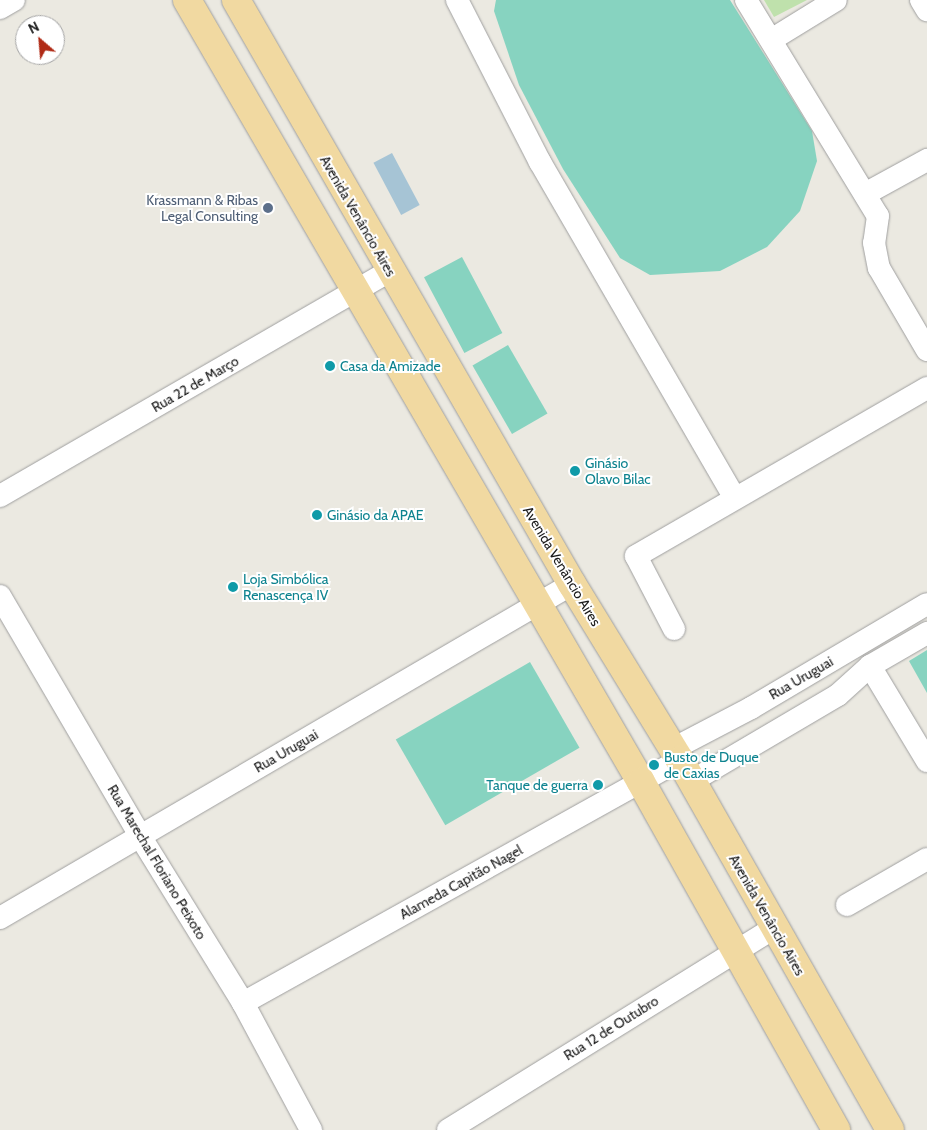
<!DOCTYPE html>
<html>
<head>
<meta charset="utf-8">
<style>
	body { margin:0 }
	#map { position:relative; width:927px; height:1130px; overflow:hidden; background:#ebe9e1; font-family:Cabin,sans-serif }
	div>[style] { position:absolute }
	.grass>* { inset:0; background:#bfe1ac }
	.pitch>* { inset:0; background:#87d3c0; transform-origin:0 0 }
	.water>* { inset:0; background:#a6c4d5; transform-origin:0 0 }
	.roads { filter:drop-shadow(0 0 1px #9f9f9f) drop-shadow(0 0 1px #9f9f9f) }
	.minor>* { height:22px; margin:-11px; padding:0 11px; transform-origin:11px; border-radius:11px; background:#fff }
	.major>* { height:28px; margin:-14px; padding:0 14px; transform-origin:14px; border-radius:14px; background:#f1d9a1 }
	.dots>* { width:14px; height:14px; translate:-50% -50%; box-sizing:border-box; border:2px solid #fff; border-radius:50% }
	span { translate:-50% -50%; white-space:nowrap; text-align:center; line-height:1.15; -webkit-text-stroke:4px #fff; paint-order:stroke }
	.service-label { font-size:14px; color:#4e5e75 }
	.right { translate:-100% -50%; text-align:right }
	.street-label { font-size:14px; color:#1b1b1b }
	.culture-label { font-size:14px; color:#0d838f }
	.left { translate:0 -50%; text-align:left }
	.north { position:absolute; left:15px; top:15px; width:50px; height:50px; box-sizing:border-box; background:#fff; border:1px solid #a4a4a4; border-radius:50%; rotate:333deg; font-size:14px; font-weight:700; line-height:20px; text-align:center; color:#1b1b1b }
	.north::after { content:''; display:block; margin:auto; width:18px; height:22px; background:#b02a15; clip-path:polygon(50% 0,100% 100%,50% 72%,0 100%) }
</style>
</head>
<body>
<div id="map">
	<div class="grass">
		<i style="clip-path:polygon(764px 0,807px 0,774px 17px)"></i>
	</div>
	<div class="pitch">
		<i style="clip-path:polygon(496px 0,730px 0,812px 131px,817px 161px,800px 211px,767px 247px,720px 271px,650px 275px,620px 258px,563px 169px,519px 85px,494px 11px)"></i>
		<i style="left:462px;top:257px;width:86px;height:43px;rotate:62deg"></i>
		<i style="left:508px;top:345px;width:79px;height:41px;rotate:60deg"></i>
		<i style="clip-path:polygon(927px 650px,927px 693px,909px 661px)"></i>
		<i style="left:530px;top:662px;width:99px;height:155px;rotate:60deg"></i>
	</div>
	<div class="water">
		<i style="left:392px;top:153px;width:59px;height:21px;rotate:62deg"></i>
	</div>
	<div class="roads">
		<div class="minor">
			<i style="left:457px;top:0;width:182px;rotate:62.9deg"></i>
			<i style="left:540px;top:162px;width:388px;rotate:59.9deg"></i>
			<i style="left:746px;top:0;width:253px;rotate:58.6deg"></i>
			<i style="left:878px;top:216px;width:27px;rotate:98deg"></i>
			<i style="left:874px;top:243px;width:25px;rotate:79deg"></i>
			<i style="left:879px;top:268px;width:95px;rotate:59.7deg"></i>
			<i style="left:921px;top:0;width:12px;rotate:59deg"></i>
			<i style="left:0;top:8px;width:16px;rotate:-30deg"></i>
			<i style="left:771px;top:40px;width:76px;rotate:-31.6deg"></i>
			<i style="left:865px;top:194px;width:71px;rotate:-28.7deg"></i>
			<i style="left:0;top:496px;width:449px;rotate:-30deg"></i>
			<i style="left:0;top:596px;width:278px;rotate:59.7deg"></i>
			<i style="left:140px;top:836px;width:196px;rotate:58.3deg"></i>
			<i style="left:243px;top:1003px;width:144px;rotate:61.8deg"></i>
			<i style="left:674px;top:629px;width:82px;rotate:-117.5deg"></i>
			<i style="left:636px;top:556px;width:336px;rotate:-30deg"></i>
			<i style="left:870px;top:666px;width:111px;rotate:59deg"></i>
			<i style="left:673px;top:749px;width:88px;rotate:-27.7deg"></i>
			<i style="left:751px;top:708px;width:204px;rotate:-30.6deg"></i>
			<i style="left:692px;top:781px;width:169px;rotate:-30.5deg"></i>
			<i style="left:838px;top:695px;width:43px;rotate:-42.2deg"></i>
			<i style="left:870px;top:666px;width:66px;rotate:-30.1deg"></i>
			<i style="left:847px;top:905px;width:92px;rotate:-29.9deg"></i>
			<i style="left:0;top:918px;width:662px;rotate:-30.28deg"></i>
			<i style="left:243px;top:1003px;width:500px;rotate:-29.08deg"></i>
			<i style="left:448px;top:1130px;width:384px;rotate:-31.8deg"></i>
		</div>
		<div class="major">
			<i style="left:187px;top:0;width:904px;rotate:59.86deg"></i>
			<i style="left:641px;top:782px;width:399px;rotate:60.7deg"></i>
			<i style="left:236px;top:0;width:674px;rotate:60.09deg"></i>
			<i style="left:572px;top:584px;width:206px;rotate:58.5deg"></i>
			<i style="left:680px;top:760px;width:425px;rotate:60.4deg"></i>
		</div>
	</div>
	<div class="dots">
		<i style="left:268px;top:208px;background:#5c6f8a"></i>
		<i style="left:330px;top:366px;background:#0f9aa8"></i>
		<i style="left:575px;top:471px;background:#0f9aa8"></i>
		<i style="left:317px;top:515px;background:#0f9aa8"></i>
		<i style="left:233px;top:587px;background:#0f9aa8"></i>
		<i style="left:654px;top:765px;background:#0f9aa8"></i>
		<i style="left:598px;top:785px;background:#0f9aa8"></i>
	</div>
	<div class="service-label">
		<span class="right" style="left:258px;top:208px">Krassmann &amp; Ribas<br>Legal Consulting</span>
	</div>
	<div class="street-label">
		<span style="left:358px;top:216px;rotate:60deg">Avenida Venâncio Aires</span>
		<span style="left:195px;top:384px;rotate:-30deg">Rua 22 de Março</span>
		<span style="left:562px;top:566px;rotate:59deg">Avenida Venâncio Aires</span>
		<span style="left:801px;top:678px;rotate:-30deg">Rua Uruguai</span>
		<span style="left:286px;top:751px;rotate:-30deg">Rua Uruguai</span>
		<span style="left:157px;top:862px;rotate:59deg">Rua Marechal Floriano Peixoto</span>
		<span style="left:461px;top:882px;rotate:-29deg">Alameda Capitão Nagel</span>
		<span style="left:767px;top:915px;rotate:60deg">Avenida Venâncio Aires</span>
		<span style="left:611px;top:1028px;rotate:-32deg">Rua 12 de Outubro</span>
	</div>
	<div class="culture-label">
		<span class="left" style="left:340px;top:366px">Casa da Amizade</span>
		<span class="left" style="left:585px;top:471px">Ginásio<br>Olavo Bilac</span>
		<span class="left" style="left:327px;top:515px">Ginásio da APAE</span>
		<span class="left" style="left:243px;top:587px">Loja Simbólica<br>Renascença IV</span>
		<span class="left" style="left:664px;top:765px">Busto de Duque<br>de Caxias</span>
		<span class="right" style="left:588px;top:785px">Tanque de guerra</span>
	</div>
	<div class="north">N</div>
</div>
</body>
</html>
